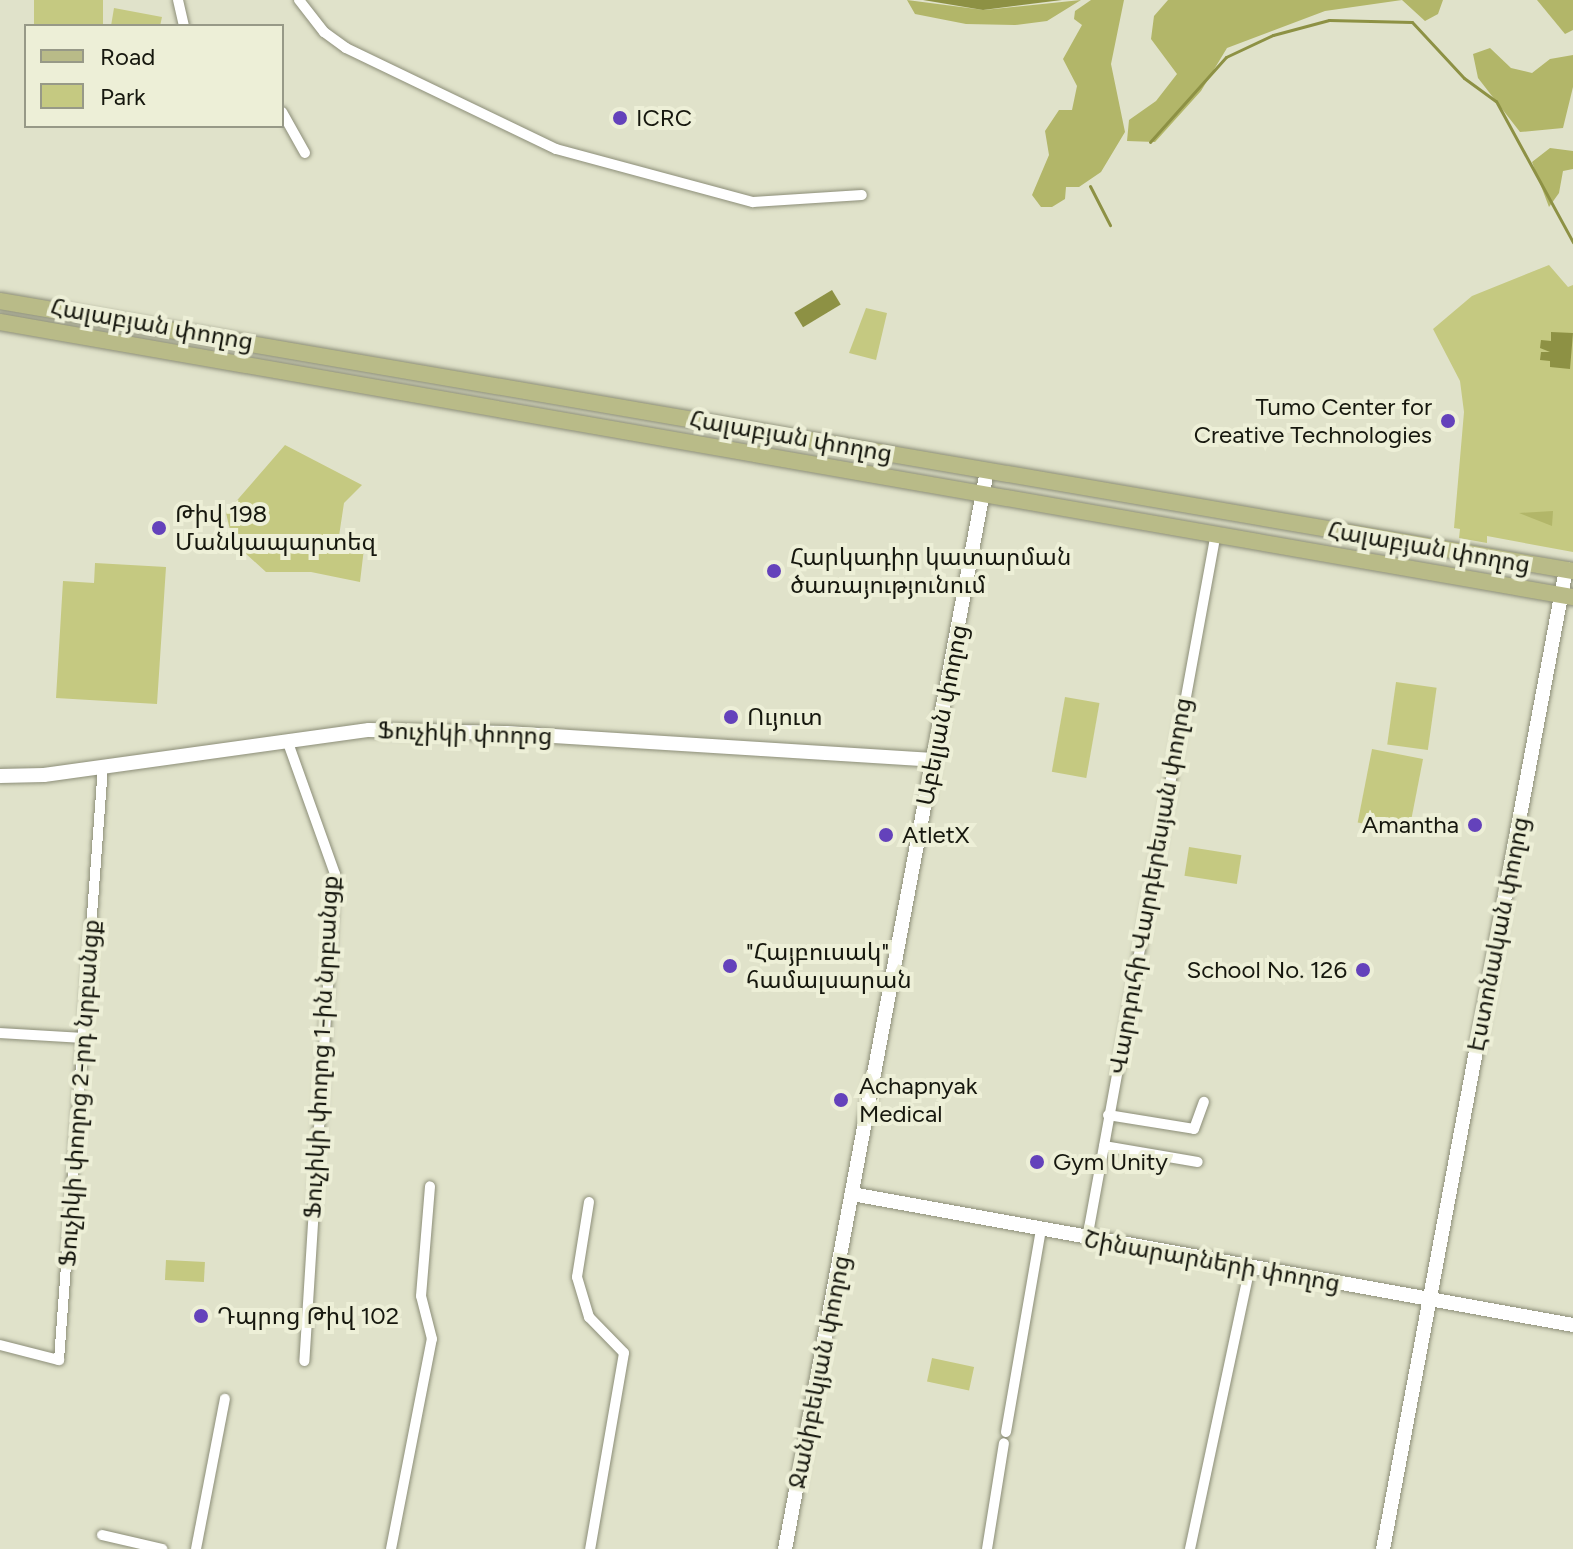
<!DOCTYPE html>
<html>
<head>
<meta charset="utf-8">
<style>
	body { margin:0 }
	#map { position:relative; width:1573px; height:1549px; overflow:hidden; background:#e0e2ca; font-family:Figtree,"Noto Sans Armenian",sans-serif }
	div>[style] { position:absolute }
	.green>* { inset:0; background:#c5c981; transform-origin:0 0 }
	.forest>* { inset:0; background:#b2b669 }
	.water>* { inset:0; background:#8d9144; transform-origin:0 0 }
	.stream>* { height:3px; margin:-1.5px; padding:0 1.5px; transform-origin:1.5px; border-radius:1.5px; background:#8d9144 }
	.roads { filter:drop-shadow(0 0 2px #8c8e78) drop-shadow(0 0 2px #8c8e78) }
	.street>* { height:10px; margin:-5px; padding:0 5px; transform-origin:5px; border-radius:5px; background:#fff }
	.secondary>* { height:14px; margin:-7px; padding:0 7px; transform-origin:7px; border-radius:7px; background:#fff }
	.primary>* { height:16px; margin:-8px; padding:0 8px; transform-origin:8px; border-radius:8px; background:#b9bb88 }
	.dots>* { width:22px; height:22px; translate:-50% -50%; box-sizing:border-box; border:4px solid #edefd7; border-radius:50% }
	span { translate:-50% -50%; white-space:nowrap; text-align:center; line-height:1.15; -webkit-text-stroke:8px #edefd7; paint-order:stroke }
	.poi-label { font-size:24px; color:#16170e }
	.left { translate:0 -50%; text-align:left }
	.right { translate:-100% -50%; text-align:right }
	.street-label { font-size:24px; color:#16170e }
	.legend { position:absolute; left:24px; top:24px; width:260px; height:104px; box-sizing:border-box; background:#edefd7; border:2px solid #979987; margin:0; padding:10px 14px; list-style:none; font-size:24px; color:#16170e }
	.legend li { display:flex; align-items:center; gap:16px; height:40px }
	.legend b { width:40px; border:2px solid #979987 }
</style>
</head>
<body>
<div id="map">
	<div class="green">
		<i style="left:34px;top:0;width:69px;height:26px"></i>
		<i style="clip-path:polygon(114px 8px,162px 17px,160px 26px,111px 26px)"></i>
		<i style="clip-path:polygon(1549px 265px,1568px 287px,1573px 285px,1573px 552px,1487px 536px,1487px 543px,1459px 538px,1460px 529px,1454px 528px,1464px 412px,1460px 381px,1433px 329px,1472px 296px)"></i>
		<i style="clip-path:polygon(866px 308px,887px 313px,876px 360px,849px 353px)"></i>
		<i style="clip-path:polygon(285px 445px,362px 485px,344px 503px,339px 536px,365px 540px,360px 582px,311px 572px,266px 572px,233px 542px,226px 513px)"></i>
		<i style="clip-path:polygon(95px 563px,166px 567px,157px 704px,56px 698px,63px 581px,94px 583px)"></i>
		<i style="left:1396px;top:682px;width:41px;height:63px;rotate:8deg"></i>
		<i style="left:1065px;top:697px;width:35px;height:76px;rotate:10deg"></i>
		<i style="left:1372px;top:749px;width:52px;height:75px;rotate:11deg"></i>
		<i style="left:1189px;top:847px;width:53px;height:29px;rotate:9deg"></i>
		<i style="left:166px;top:1260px;width:39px;height:20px;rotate:3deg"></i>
		<i style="left:932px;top:1358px;width:43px;height:24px;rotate:12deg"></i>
	</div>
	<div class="forest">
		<i style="clip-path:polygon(907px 0,984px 10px,1081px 0,1047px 21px,1015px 25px,966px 24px,915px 14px)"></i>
		<i style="clip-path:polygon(1091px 0,1124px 0,1111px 64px,1125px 132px,1101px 172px,1079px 187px,1066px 187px,1065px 199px,1052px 207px,1041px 207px,1032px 195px,1049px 155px,1045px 131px,1059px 110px,1072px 110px,1077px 86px,1063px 59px,1082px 25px,1074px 19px,1075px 11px)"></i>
		<i style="clip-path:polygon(1168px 0,1443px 0,1438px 14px,1425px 21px,1402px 0,1325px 11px,1227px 48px,1201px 91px,1155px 142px,1127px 141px,1129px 120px,1156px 101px,1177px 74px,1151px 39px,1154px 16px)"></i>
		<i style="clip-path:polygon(1537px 0,1573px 0,1573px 30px,1565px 34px)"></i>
		<i style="clip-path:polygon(1490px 48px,1511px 68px,1532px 73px,1550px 59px,1573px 55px,1573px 87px,1563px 128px,1520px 132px,1478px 78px,1473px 54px)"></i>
		<i style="clip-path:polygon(1550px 148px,1573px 151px,1573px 169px,1563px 171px,1559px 193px,1549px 207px,1532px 162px)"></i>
		<i style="clip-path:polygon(1553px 511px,1552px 526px,1519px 513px)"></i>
	</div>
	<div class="water">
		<i style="clip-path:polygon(923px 0,1062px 0,983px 10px)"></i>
		<i style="left:832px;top:290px;width:17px;height:44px;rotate:59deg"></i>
		<i style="clip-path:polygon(1551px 332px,1573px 333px,1570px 369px,1550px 367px,1550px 361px,1540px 360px,1541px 352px,1550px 352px,1540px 348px,1541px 340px,1551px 341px)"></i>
	</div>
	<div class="stream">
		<i style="left:1150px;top:142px;width:114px;rotate:-48.2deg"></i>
		<i style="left:1226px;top:57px;width:52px;rotate:-25.1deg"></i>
		<i style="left:1273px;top:35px;width:58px;rotate:-15deg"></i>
		<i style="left:1329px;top:20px;width:83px;rotate:1.4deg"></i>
		<i style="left:1412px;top:22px;width:76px;rotate:47.1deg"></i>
		<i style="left:1464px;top:78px;width:39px;rotate:36deg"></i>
		<i style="left:1496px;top:101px;width:161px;rotate:61.4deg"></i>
		<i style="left:1090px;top:186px;width:44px;rotate:62.9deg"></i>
	</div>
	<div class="roads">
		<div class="street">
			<i style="left:178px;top:0;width:27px;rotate:77deg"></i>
			<i style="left:299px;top:0;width:41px;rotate:52deg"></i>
			<i style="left:324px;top:32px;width:27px;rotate:36deg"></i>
			<i style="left:346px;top:48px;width:233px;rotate:25.7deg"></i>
			<i style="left:556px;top:149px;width:204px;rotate:15.1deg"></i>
			<i style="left:753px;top:202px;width:109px;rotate:-3.7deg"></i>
			<i style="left:282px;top:112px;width:47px;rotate:60.7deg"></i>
			<i style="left:287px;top:740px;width:142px;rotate:70.3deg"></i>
			<i style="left:335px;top:874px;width:488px;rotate:93.6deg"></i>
			<i style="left:0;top:1033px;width:83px;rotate:3.4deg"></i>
			<i style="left:1108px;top:1115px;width:87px;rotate:9.2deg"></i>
			<i style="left:1194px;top:1129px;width:29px;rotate:-70deg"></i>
			<i style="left:1104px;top:1146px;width:95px;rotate:9.7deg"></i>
			<i style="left:589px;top:1202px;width:76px;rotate:99.1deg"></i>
			<i style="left:577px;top:1277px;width:42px;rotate:73.3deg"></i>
			<i style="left:589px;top:1317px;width:50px;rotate:45.8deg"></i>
			<i style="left:624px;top:1353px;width:199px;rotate:99.8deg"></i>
			<i style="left:1087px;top:1239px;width:718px;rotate:-79.65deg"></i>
			<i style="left:0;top:1345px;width:61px;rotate:14.3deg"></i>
			<i style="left:59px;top:1360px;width:595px;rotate:-85.76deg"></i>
			<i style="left:1006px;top:1432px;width:205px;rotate:-80.2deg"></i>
			<i style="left:102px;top:1535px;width:62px;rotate:13.1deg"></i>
			<i style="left:196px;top:1549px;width:153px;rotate:-79.1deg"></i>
			<i style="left:391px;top:1549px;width:214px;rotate:-79deg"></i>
			<i style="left:432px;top:1339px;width:44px;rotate:-104.3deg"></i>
			<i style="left:421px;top:1296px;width:110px;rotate:-85.3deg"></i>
			<i style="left:987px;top:1549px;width:107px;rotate:-80.9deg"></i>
			<i style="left:1190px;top:1549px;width:288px;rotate:-78deg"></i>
		</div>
		<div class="secondary">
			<i style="left:0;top:776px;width:44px;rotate:-1.3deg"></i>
			<i style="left:44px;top:775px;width:328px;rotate:-7.9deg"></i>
			<i style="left:369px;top:730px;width:137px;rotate:1.3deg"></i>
			<i style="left:506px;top:733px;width:428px;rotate:3.6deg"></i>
			<i style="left:852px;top:1194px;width:733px;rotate:10.3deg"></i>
			<i style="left:785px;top:1549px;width:1097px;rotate:-79.39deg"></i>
			<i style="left:1383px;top:1549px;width:997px;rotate:-79.42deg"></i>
		</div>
		<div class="primary">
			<i style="left:0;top:301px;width:1596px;rotate:9.74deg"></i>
			<i style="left:0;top:322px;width:1597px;rotate:9.92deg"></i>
		</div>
	</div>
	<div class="dots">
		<i style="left:620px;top:118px;background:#6442bb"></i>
		<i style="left:1448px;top:421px;background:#6442bb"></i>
		<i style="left:159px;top:528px;background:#6442bb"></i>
		<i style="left:774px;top:571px;background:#6442bb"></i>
		<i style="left:731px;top:717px;background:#6442bb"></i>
		<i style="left:1475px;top:825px;background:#6442bb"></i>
		<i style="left:886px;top:835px;background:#6442bb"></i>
		<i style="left:730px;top:966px;background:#6442bb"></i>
		<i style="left:1363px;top:970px;background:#6442bb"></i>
		<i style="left:841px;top:1100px;background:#6442bb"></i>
		<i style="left:1037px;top:1162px;background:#6442bb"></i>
		<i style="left:201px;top:1316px;background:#6442bb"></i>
	</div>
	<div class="poi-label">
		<span class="left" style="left:636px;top:118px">ICRC</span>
		<span class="right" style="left:1432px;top:421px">Tumo Center for<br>Creative Technologies</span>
		<span class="left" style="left:175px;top:528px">Թիվ 198<br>Մանկապարտեզ</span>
		<span class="left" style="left:790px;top:571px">Հարկադիր կատարման<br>ծառայությունում</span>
		<span class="left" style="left:747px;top:717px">Ույուտ</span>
		<span class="right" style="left:1459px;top:825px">Amantha</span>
		<span class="left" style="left:902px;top:835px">AtletX</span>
		<span class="left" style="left:746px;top:966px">"Հայբուսակ"<br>համալսարան</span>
		<span class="right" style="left:1347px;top:970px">School No. 126</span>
		<span class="left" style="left:859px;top:1100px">Achapnyak<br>Medical</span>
		<span class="left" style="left:1053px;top:1162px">Gym Unity</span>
		<span class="left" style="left:217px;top:1316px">Դպրոց Թիվ 102</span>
	</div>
	<div class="street-label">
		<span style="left:152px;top:324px;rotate:10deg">Հալաբյան փողոց</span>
		<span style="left:791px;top:436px;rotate:10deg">Հալաբյան փողոց</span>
		<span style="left:1429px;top:547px;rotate:10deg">Հալաբյան փողոց</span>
		<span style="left:942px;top:715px;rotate:-79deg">Աբելյան փողոց</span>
		<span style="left:465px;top:733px;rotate:2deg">Ֆուչիկի փողոց</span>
		<span style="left:1150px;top:886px;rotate:-80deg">Վարդուհի Վարդերեսյան փողոց</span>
		<span style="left:1498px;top:934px;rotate:-79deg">Էստոնական փողոց</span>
		<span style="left:321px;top:1047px;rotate:-87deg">Ֆուչիկի փողոց 1-ին նրբանցք</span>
		<span style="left:79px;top:1093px;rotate:-86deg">Ֆուչիկի փողոց 2-րդ նրբանցք</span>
		<span style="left:1212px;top:1261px;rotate:10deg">Շինարարների փողոց</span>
		<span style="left:819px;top:1372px;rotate:-79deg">Ջանիբեկյան փողոց</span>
	</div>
	<ul class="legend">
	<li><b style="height:10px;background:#b9bb88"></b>Road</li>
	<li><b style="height:22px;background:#c5c981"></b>Park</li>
	</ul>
</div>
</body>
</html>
